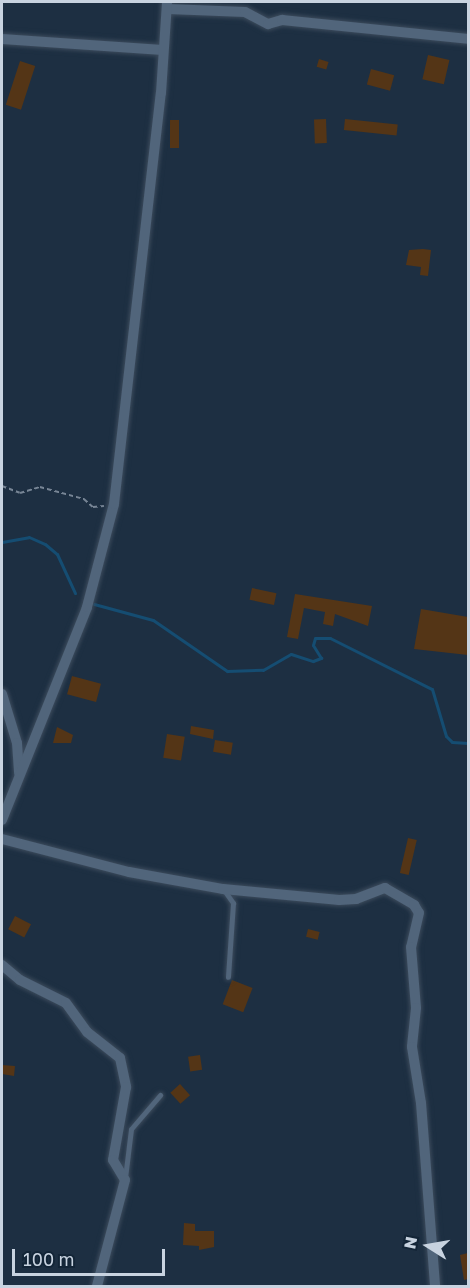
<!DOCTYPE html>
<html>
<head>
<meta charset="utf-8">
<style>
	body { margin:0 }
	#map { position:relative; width:470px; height:1288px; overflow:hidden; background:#1d2f42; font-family:"Golos Text",sans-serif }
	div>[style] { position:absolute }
	.stream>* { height:3px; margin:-1.5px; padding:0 1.5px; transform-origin:1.5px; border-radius:1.5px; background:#154d72 }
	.building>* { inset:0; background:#543516; transform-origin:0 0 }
	.path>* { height:1.5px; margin-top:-0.75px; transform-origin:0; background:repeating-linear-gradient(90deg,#778595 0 4.5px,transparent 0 7.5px) }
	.roads { filter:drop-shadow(0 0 2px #3c4b5c) drop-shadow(0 0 2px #3c4b5c) }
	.lane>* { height:5px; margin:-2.5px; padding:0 2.5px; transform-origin:2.5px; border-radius:2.5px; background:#51657b }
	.street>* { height:10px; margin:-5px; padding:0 5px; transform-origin:5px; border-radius:5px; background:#51657b }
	span { translate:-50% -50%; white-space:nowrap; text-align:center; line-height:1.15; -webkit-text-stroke:5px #132537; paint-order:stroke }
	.frame { position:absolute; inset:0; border:3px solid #c8d3e0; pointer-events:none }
	.north { position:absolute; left:398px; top:1216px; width:60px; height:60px; -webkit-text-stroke:4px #132537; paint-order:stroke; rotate:281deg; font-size:16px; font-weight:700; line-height:24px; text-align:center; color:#c8d3e0 }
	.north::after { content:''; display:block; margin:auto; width:21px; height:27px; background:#c8d3e0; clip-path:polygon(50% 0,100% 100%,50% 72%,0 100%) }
	.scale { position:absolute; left:12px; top:1249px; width:153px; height:27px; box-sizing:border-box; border:3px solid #c8d3e0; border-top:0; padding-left:8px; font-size:18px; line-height:21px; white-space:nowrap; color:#c8d3e0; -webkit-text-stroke:4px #132537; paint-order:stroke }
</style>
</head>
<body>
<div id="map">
	<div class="stream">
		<i style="left:2px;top:542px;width:27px;rotate:-10deg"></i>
		<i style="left:29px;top:537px;width:17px;rotate:24deg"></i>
		<i style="left:45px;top:544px;width:16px;rotate:40deg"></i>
		<i style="left:57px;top:554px;width:43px;rotate:65.2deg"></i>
		<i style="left:94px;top:604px;width:61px;rotate:15.2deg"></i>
		<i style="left:153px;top:620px;width:90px;rotate:34.6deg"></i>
		<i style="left:227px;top:671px;width:36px;rotate:-2deg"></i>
		<i style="left:263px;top:670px;width:32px;rotate:-30deg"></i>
		<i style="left:291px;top:654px;width:23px;rotate:18deg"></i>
		<i style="left:313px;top:661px;width:9px;rotate:-21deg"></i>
		<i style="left:321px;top:658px;width:15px;rotate:-122deg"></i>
		<i style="left:313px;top:645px;width:7px;rotate:-74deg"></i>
		<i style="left:315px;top:638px;width:15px"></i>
		<i style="left:330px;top:638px;width:114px;rotate:26.6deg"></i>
		<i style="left:432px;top:689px;width:49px;rotate:73.4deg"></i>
		<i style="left:446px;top:736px;width:8px;rotate:45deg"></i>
		<i style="left:452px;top:742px;width:16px;rotate:4deg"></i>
	</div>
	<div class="building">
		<i style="left:428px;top:55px;width:22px;height:25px;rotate:13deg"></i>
		<i style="left:319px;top:59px;width:10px;height:8px;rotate:17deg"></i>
		<i style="left:20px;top:61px;width:16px;height:46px;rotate:18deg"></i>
		<i style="left:371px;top:69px;width:24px;height:16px;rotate:15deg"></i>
		<i style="left:326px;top:119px;width:24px;height:12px;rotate:88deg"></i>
		<i style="left:345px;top:119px;width:53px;height:11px;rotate:6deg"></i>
		<i style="left:170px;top:120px;width:9px;height:28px"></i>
		<i style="clip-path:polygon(423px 249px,431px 250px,428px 276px,420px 275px,421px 267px,406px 265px,409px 250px)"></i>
		<i style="left:252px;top:588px;width:25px;height:12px;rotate:12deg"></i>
		<i style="clip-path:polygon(295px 594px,372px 606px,368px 626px,335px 614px,333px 626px,323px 624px,325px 612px,304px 608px,298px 639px,287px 637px)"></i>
		<i style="clip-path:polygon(421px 609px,468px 617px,468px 655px,414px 649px)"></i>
		<i style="left:72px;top:676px;width:30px;height:19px;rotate:15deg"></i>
		<i style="clip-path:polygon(191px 726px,214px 730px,213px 739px,190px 734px)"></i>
		<i style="clip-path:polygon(57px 727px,73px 735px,71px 743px,53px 743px)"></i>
		<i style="left:167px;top:734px;width:18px;height:24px;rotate:9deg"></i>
		<i style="left:215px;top:740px;width:18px;height:12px;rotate:9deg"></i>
		<i style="left:408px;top:838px;width:9px;height:36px;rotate:13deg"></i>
		<i style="left:15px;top:916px;width:18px;height:15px;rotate:27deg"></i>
		<i style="left:308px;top:929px;width:12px;height:8px;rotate:14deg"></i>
		<i style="left:232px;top:980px;width:22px;height:26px;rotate:21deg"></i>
		<i style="left:200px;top:1055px;width:15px;height:12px;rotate:82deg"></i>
		<i style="clip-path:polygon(2px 1065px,15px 1066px,14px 1076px,2px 1074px)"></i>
		<i style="left:180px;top:1084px;width:15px;height:13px;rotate:48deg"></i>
		<i style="clip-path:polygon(184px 1223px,195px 1224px,195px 1231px,214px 1231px,214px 1247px,199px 1250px,199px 1246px,183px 1245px)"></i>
		<i style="clip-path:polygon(468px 1253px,468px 1279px,464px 1280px,460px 1255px)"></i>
	</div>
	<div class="path">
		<i style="left:2px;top:486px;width:19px;rotate:21deg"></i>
		<i style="left:20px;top:493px;width:21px;rotate:-17deg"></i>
		<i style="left:40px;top:487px;width:46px;rotate:15.3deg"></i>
		<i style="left:84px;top:499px;width:12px;rotate:42deg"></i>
		<i style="left:93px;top:507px;width:11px;rotate:-5deg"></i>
	</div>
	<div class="roads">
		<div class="lane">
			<i style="left:224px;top:890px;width:16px;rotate:55deg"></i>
			<i style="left:233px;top:903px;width:74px;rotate:93.9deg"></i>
			<i style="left:125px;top:1178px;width:49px;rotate:-83deg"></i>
			<i style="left:131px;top:1129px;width:45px;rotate:-49.5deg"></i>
		</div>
		<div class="street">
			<i style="left:168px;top:9px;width:77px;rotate:2.2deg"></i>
			<i style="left:245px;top:12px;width:26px;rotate:28deg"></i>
			<i style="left:268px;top:24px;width:15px;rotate:-16deg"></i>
			<i style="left:282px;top:20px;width:187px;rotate:5.8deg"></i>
			<i style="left:2px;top:39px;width:161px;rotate:3.9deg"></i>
			<i style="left:2px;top:694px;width:51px;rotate:73deg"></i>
			<i style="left:17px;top:743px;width:30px;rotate:86deg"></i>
			<i style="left:2px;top:820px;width:229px;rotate:-68.2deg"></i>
			<i style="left:87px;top:607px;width:106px;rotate:-75.3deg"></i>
			<i style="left:114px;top:504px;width:414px;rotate:-83.5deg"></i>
			<i style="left:161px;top:93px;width:91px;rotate:-86.2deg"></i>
			<i style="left:2px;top:839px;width:131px;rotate:14.6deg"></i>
			<i style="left:129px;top:872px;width:96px;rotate:10.3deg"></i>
			<i style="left:223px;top:889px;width:117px;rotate:5.4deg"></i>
			<i style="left:339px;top:900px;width:17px;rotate:-3deg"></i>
			<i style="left:356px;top:899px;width:31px;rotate:-21deg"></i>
			<i style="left:385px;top:888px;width:34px;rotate:30deg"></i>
			<i style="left:414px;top:905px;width:9px;rotate:58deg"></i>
			<i style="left:419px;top:913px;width:35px;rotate:103deg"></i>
			<i style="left:411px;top:947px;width:61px;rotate:85.3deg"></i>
			<i style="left:416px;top:1008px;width:39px;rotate:96deg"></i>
			<i style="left:412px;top:1047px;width:57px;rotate:80.9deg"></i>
			<i style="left:421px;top:1103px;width:184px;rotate:85.6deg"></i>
			<i style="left:2px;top:965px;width:23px;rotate:40deg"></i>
			<i style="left:20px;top:980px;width:51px;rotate:26.6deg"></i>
			<i style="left:66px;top:1003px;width:36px;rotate:54deg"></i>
			<i style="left:87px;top:1032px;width:42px;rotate:38.2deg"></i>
			<i style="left:120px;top:1058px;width:30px;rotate:78deg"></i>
			<i style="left:126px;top:1087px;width:74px;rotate:100.1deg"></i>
			<i style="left:113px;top:1160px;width:23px;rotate:59deg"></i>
			<i style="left:125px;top:1180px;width:110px;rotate:104.8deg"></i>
		</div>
	</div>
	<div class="frame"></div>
	<div class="north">N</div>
	<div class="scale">100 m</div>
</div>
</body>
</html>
